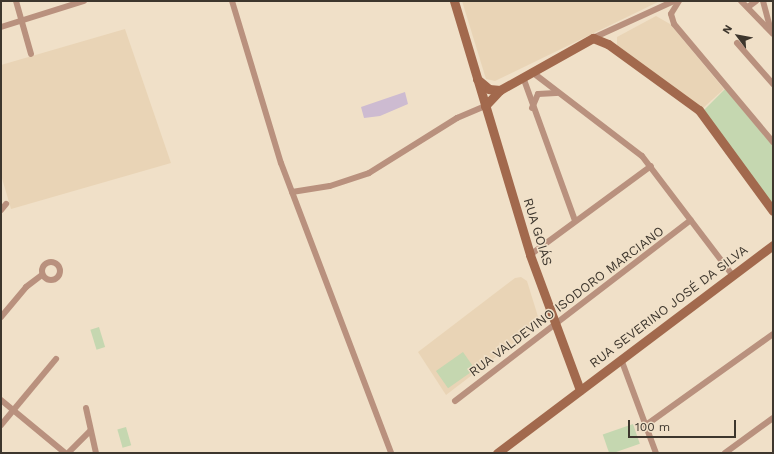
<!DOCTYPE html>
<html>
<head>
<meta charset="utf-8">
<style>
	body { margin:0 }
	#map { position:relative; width:774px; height:454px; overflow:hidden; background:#f0e0c8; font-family:"Work Sans",sans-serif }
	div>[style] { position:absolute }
	.built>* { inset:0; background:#e9d4b6 }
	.green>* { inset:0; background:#c5d7b0; transform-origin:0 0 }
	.building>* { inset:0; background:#cdbbd1 }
	.street>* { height:6px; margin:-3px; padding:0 3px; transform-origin:3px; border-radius:3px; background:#b9917e }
	.street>.ring { margin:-3px; padding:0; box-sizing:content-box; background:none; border:6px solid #b9917e; border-radius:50% }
	.secondary>* { height:9px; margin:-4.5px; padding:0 4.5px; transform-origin:4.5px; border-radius:4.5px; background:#a2694d }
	span { translate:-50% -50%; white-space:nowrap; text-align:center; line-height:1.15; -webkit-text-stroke:3px #f0e0c8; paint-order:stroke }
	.street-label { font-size:13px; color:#3d362d }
	.frame { position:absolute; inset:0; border:2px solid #3d362d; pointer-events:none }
	.north { position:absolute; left:718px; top:16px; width:40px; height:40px; -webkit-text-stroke:3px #f0e0c8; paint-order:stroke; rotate:302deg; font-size:11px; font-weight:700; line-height:16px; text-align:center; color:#3d362d }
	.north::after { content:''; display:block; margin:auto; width:14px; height:18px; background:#3d362d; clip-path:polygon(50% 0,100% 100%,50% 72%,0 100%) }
	.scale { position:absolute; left:628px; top:420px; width:108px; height:18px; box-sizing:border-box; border:2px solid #3d362d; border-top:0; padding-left:5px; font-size:12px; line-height:14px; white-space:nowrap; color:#3d362d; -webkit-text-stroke:3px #f0e0c8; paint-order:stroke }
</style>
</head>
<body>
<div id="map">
	<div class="built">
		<i style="clip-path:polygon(462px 1px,660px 1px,495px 81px,486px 79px)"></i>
		<i style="clip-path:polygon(656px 16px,670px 24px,724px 89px,702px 109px,617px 45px,617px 37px)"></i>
		<i style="clip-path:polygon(125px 29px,171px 163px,11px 209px,1px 175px,1px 65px)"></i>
		<i style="clip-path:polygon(521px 277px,527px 281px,540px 323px,446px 395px,418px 352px,515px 278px)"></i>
	</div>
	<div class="green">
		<i style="clip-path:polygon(725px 89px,773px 146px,773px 206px,703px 111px)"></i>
		<i style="left:99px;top:327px;width:21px;height:9px;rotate:73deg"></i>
		<i style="left:463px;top:352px;width:21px;height:33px;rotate:55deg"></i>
		<i style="left:633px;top:424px;width:21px;height:32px;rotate:71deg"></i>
		<i style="left:126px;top:427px;width:19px;height:9px;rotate:74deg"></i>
	</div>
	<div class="building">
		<i style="clip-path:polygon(405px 92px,408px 104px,380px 116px,364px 118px,361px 107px)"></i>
	</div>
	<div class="street">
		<i style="left:16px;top:1px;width:55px;rotate:74.2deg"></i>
		<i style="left:232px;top:1px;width:169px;rotate:73.2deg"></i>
		<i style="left:281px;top:163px;width:310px;rotate:69.2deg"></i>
		<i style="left:679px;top:1px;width:15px;rotate:122deg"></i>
		<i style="left:671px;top:14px;width:10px;rotate:73deg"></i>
		<i style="left:674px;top:24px;width:154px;rotate:50deg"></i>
		<i style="left:741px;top:1px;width:46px;rotate:45.9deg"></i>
		<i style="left:763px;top:1px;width:30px;rotate:75deg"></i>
		<i style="left:748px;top:7px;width:10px;rotate:-37deg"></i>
		<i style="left:1px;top:27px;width:87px;rotate:-17.4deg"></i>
		<i style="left:593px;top:38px;width:89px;rotate:-24.6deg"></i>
		<i style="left:737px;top:43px;width:55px;rotate:48.7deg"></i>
		<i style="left:532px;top:72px;width:138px;rotate:37.4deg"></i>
		<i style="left:642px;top:156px;width:151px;rotate:52.8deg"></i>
		<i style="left:523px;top:77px;width:153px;rotate:70.1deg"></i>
		<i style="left:532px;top:108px;width:15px;rotate:-67deg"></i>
		<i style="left:538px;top:94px;width:18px;rotate:-3deg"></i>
		<i style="left:292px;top:192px;width:38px;rotate:-9deg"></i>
		<i style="left:330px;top:186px;width:41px;rotate:-18.4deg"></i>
		<i style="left:369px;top:173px;width:104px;rotate:-32deg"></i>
		<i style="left:457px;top:118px;width:30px;rotate:-23deg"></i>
		<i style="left:1px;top:210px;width:8px;rotate:-50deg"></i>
		<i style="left:530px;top:255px;width:150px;rotate:-36.3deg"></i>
		<i class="ring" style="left:42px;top:262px;width:12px;height:12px"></i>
		<i style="left:1px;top:317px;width:39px;rotate:-50deg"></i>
		<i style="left:26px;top:287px;width:20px;rotate:-37deg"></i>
		<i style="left:621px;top:359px;width:100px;rotate:69.6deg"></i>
		<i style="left:1px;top:400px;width:83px;rotate:39.6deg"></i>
		<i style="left:455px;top:401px;width:297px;rotate:-37.5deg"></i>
		<i style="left:86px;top:408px;width:46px;rotate:77.5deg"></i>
		<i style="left:1px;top:425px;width:86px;rotate:-50.2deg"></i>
		<i style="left:646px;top:425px;width:156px;rotate:-35.6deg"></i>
		<i style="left:68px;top:453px;width:31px;rotate:-45deg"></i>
		<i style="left:725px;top:453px;width:59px;rotate:-36.1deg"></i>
	</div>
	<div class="secondary">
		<i style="left:454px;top:1px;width:265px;rotate:73.3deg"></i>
		<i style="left:530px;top:255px;width:144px;rotate:69.7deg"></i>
		<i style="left:477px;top:79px;width:16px;rotate:40deg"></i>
		<i style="left:489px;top:89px;width:11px;rotate:5deg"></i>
		<i style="left:485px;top:106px;width:22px;rotate:-47deg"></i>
		<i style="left:500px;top:90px;width:107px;rotate:-29.2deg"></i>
		<i style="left:593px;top:38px;width:16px;rotate:22deg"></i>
		<i style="left:608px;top:44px;width:112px;rotate:36deg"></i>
		<i style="left:699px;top:110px;width:125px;rotate:53.8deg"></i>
		<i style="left:497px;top:453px;width:346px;rotate:-37deg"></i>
	</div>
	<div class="street-label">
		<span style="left:537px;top:232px;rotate:73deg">RUA GOIÁS</span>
		<span style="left:567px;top:302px;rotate:-37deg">RUA VALDEVINO ISODORO MARCIANO</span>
		<span style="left:669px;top:307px;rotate:-37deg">RUA SEVERINO JOSÉ DA SILVA</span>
	</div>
	<div class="frame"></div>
	<div class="north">N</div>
	<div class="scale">100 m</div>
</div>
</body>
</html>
